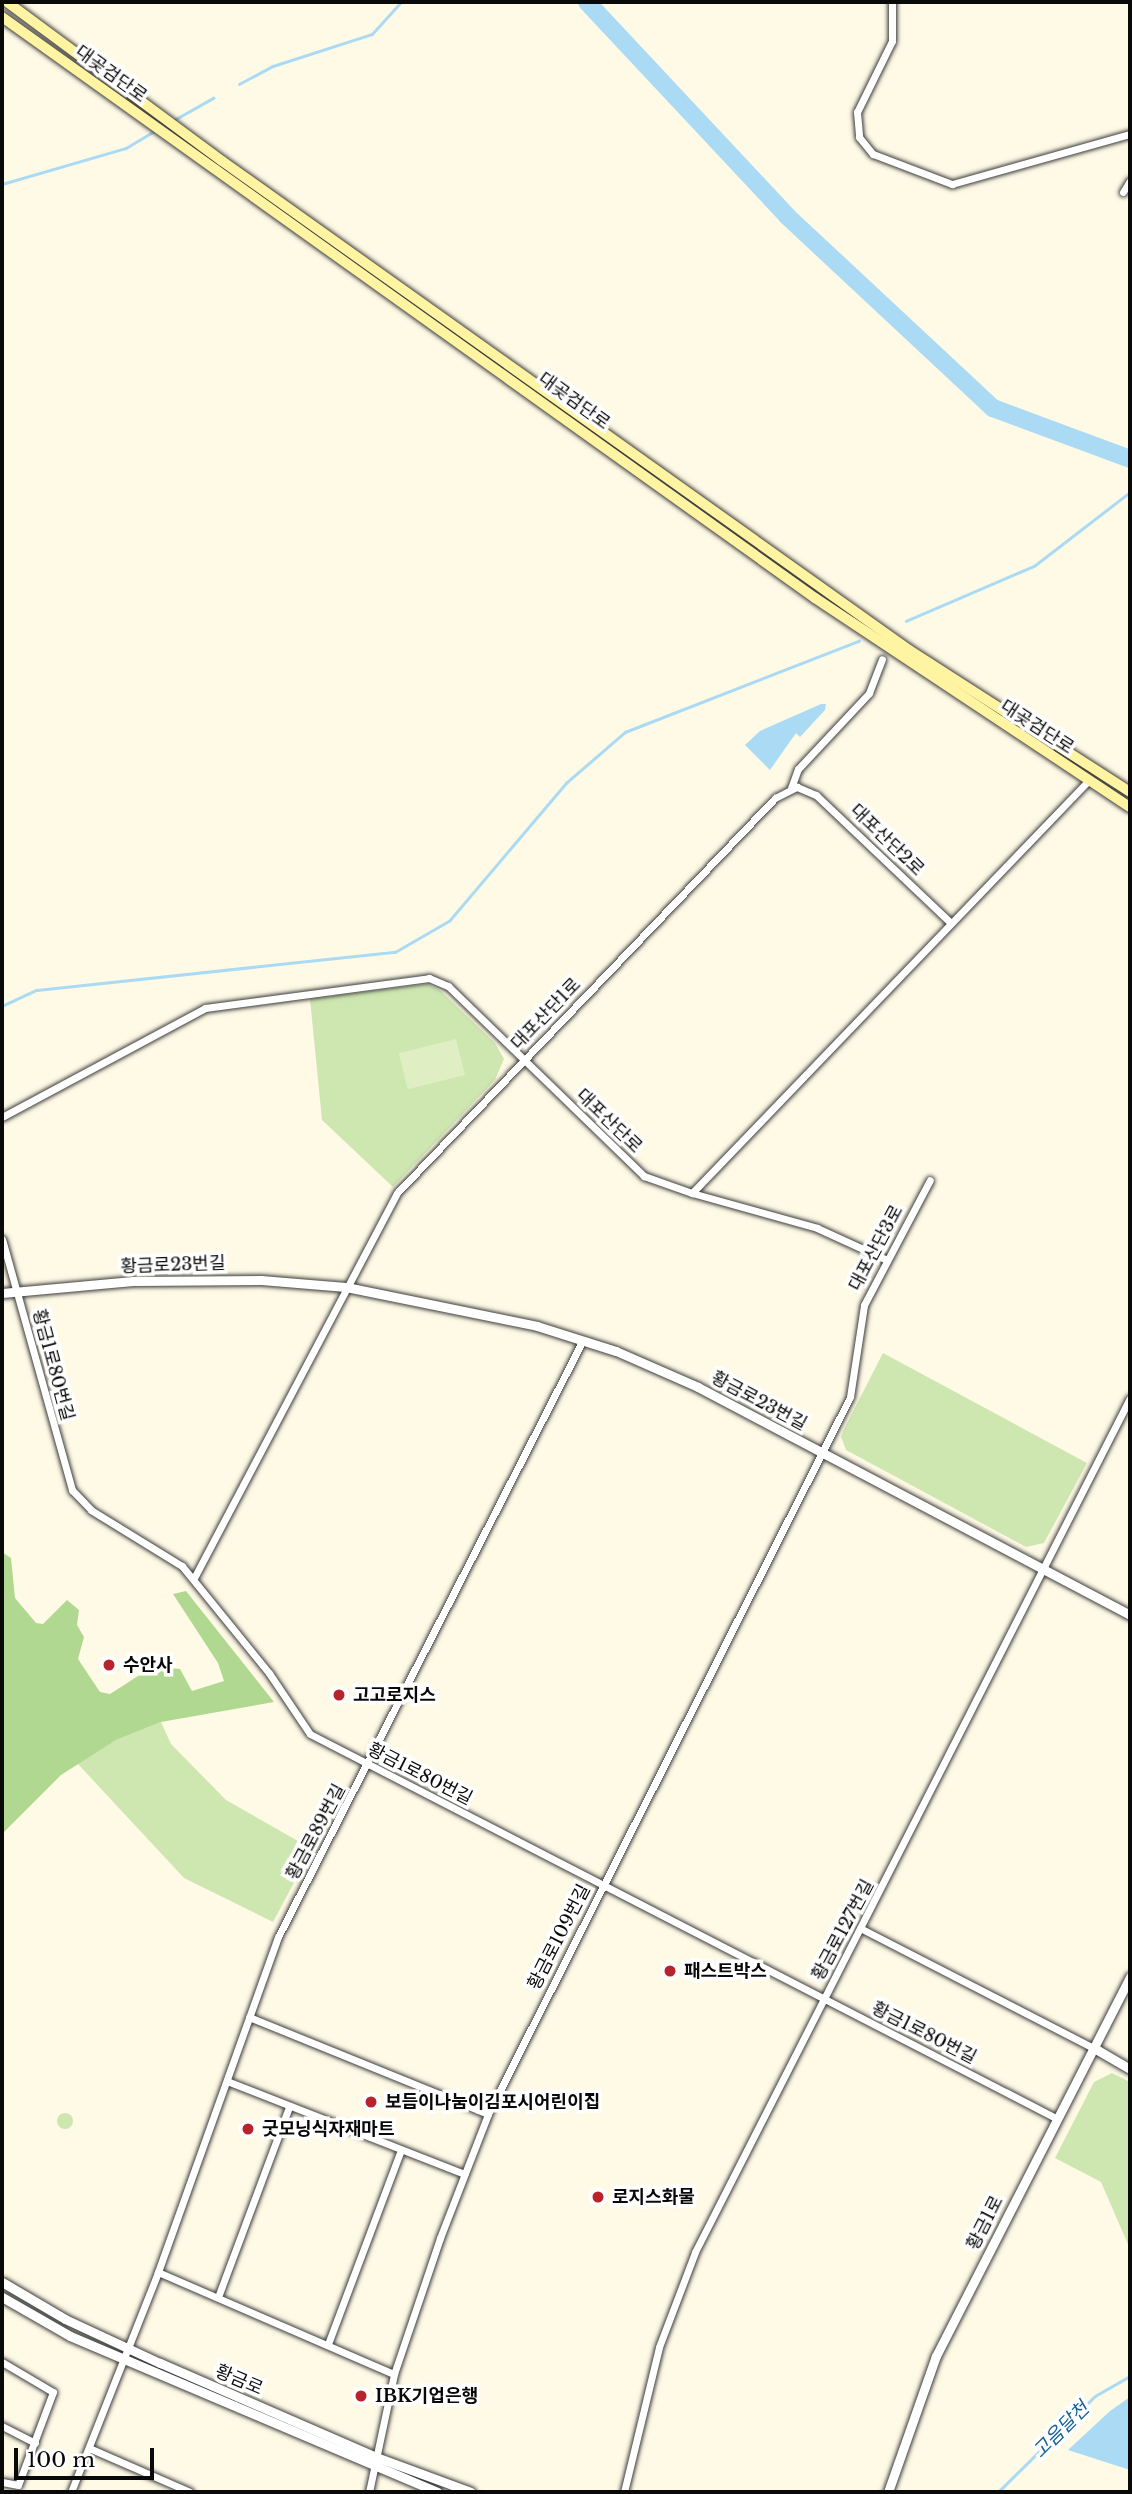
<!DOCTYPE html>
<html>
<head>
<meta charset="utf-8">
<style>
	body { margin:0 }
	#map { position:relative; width:1132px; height:2494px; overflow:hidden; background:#fffae6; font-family:"Libre Baskerville","Noto Sans KR",serif }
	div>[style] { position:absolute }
	.green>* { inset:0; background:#cee7b1 }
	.round { border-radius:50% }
	.forest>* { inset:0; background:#b1d891 }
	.pitch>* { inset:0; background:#e0efc3; transform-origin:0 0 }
	.water>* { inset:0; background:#abdaf5 }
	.stream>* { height:2.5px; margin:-1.25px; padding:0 1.25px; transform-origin:1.25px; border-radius:1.25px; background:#abdaf5 }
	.river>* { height:18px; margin:-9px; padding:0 9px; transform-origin:9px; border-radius:9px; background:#abdaf5 }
	.roads { filter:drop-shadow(0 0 2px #3c3c3c) drop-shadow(0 0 2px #3c3c3c) }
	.minor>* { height:7px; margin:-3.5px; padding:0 3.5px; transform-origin:3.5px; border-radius:3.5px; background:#fff }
	.tertiary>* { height:9px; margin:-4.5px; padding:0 4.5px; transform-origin:4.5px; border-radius:4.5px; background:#fff }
	.secondary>* { height:10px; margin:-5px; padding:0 5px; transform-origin:5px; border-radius:5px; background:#fff4a1 }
	.dots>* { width:19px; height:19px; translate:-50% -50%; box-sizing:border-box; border:4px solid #fff; border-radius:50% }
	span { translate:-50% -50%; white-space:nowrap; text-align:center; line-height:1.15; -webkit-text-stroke:7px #fff; paint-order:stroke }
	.street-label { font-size:18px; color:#090909 }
	.poi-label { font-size:18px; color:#090909; font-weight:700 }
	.left { translate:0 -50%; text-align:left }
	.water-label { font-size:19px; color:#156098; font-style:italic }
	.frame { position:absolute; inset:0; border:4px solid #090909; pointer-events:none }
	.scale { position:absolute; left:14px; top:2448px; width:140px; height:32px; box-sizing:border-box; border:4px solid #090909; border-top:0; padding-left:9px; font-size:21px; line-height:24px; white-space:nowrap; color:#090909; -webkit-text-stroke:5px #fff; paint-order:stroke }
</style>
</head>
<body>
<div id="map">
	<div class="green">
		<i style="clip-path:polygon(427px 984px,441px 991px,495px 1043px,504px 1059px,495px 1080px,393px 1187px,322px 1120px,310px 999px)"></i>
		<i style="clip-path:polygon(883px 1353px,1087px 1463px,1044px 1543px,1026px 1547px,846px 1450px,841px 1437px,844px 1429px)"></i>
		<i style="clip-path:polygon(161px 1722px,171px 1744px,226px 1800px,312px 1849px,273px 1922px,184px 1878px,77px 1763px,116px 1740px)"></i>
		<i style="clip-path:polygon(1112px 2073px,1130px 2082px,1130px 2249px,1101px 2182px,1055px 2158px,1094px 2082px)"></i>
		<i class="round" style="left:57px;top:2113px;width:16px;height:16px"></i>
	</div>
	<div class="forest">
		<i style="clip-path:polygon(2px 1552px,11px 1558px,15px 1598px,36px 1623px,43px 1624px,67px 1600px,79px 1610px,77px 1625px,84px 1637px,78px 1659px,100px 1692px,110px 1694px,152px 1667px,180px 1669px,192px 1691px,224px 1681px,218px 1663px,173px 1594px,186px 1591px,274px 1702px,161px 1722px,116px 1740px,61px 1775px,2px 1834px)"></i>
	</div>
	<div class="pitch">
		<i style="left:456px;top:1039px;width:37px;height:59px;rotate:76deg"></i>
	</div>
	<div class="water">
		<i style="clip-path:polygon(821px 704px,826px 704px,825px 710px,800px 737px,796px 733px,770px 770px,745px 745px,760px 731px)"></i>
		<i style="clip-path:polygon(1130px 2397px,1130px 2470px,1068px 2450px,1110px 2411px)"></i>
	</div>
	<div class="stream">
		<i style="left:239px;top:84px;width:38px;rotate:-28deg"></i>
		<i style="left:273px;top:66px;width:104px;rotate:-17.9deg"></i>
		<i style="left:372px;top:34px;width:43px;rotate:-47.8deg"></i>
		<i style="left:174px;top:120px;width:45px;rotate:-29.4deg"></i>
		<i style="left:2px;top:184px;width:129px;rotate:-16.2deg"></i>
		<i style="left:126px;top:148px;width:35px;rotate:-31deg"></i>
		<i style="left:906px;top:621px;width:139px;rotate:-23.3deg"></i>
		<i style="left:1034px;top:566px;width:121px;rotate:-37.6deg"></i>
		<i style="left:2px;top:1006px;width:38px;rotate:-25deg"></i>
		<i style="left:37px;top:990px;width:360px;rotate:-6.1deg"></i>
		<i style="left:395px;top:952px;width:62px;rotate:-29.9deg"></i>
		<i style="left:449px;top:921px;width:181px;rotate:-49.7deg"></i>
		<i style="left:566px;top:783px;width:78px;rotate:-40.8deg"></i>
		<i style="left:625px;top:732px;width:251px;rotate:-21.3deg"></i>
		<i style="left:998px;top:2492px;width:136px;rotate:-44.7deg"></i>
		<i style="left:1095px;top:2396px;width:40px;rotate:-29.7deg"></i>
	</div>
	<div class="river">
		<i style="left:587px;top:2px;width:293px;rotate:46.9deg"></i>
		<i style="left:787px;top:216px;width:282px;rotate:43deg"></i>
		<i style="left:993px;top:408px;width:146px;rotate:20.4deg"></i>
	</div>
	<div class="roads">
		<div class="minor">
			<i style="left:892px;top:2px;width:39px;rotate:90deg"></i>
			<i style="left:892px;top:41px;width:79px;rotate:116.2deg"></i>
			<i style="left:857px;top:112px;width:25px;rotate:85deg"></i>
			<i style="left:859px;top:137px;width:22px;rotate:51deg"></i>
			<i style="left:873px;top:154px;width:85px;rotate:20.8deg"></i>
			<i style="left:952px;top:184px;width:185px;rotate:-15.7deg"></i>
			<i style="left:1123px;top:192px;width:13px;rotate:-58deg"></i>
			<i style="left:791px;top:788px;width:20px;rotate:-70deg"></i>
			<i style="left:798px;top:769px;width:104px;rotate:-46.9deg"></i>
			<i style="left:869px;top:693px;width:36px;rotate:-69deg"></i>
			<i style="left:2px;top:1117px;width:230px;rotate:-28.2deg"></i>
			<i style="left:205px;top:1008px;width:226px;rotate:-7.6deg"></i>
			<i style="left:429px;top:978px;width:21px;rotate:23deg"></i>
			<i style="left:448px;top:986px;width:273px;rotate:44.1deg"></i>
			<i style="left:644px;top:1176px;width:51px;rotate:19.5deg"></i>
			<i style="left:692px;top:1193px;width:571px;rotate:-46.13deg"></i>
			<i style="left:692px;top:1193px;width:130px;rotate:15.6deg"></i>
			<i style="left:817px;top:1228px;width:77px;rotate:24.6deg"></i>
			<i style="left:2px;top:1239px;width:261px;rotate:74.4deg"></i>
			<i style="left:72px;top:1490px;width:28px;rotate:46deg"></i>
			<i style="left:91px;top:1510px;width:107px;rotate:31.6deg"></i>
			<i style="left:182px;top:1566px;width:138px;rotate:50.9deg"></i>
			<i style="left:269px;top:1673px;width:73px;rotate:56.1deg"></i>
			<i style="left:310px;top:1734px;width:839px;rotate:27.24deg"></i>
			<i style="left:194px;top:1578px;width:435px;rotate:-62.2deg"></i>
			<i style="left:397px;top:1193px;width:547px;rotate:-46.26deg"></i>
			<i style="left:775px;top:798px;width:25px;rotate:-27deg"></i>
			<i style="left:797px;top:787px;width:21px;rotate:23deg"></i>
			<i style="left:816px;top:795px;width:185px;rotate:43.5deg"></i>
			<i style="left:862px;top:1929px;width:261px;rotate:27.2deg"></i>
			<i style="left:249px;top:2017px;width:258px;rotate:22.1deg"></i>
			<i style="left:227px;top:2081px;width:255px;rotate:21.4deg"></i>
			<i style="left:158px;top:2272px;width:257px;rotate:23.4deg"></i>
			<i style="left:218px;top:2297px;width:203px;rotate:-69.5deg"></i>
			<i style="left:328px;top:2344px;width:207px;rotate:-69.4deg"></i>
			<i style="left:2px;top:2362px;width:59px;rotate:30.5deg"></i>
			<i style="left:53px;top:2392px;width:99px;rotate:110.6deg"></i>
			<i style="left:18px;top:2485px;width:16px;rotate:-169deg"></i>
			<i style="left:2px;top:2426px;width:37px;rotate:27deg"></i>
			<i style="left:89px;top:2448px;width:110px;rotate:23.5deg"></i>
			<i style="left:71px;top:2492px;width:237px;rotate:-68.4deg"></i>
			<i style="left:158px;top:2272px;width:356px;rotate:-70.3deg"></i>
			<i style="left:278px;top:1937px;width:670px;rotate:-62.94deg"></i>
			<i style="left:369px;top:2492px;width:121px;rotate:-78deg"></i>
			<i style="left:394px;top:2374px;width:144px;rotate:-71.3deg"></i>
			<i style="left:440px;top:2238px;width:133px;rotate:-68.8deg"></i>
			<i style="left:488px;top:2114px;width:803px;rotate:-63.21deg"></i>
			<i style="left:850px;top:1397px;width:93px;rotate:-81.3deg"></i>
			<i style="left:864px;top:1305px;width:141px;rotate:-62.2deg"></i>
			<i style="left:624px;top:2492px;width:149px;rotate:-76.4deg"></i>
			<i style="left:659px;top:2347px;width:102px;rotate:-69.2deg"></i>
			<i style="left:695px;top:2252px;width:958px;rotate:-63.01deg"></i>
		</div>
		<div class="tertiary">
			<i style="left:2px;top:1293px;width:134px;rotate:-5.2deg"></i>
			<i style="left:135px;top:1281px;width:126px;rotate:-0.5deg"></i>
			<i style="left:261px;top:1280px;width:85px;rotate:4.7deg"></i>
			<i style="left:346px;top:1287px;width:195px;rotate:11.5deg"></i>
			<i style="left:537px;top:1326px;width:83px;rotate:17.6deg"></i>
			<i style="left:616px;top:1351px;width:90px;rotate:23.7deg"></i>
			<i style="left:698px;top:1387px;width:488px;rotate:27.8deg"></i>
			<i style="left:1094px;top:2048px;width:42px;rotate:30.3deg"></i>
			<i style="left:2px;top:2282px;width:73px;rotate:30.4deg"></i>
			<i style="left:65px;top:2319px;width:105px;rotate:24.9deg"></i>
			<i style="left:160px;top:2363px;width:236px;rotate:23.5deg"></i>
			<i style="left:376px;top:2457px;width:101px;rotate:20.2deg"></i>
			<i style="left:2px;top:2297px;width:78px;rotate:29.8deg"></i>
			<i style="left:70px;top:2336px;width:399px;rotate:23deg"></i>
			<i style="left:888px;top:2492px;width:144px;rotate:-70.6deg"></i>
			<i style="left:936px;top:2356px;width:426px;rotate:-62.9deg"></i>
		</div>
		<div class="secondary">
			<i style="left:7px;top:2px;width:267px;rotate:36.5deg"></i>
			<i style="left:222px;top:161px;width:843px;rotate:35.44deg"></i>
			<i style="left:909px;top:650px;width:263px;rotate:32.7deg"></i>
			<i style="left:2px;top:17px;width:999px;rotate:35.55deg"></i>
			<i style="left:815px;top:598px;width:378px;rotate:33.6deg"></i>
		</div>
	</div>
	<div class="dots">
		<i style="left:109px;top:1665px;background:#b7242b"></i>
		<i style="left:339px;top:1695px;background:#b7242b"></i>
		<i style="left:670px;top:1971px;background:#b7242b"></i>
		<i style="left:371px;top:2102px;background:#b7242b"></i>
		<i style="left:248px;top:2129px;background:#b7242b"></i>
		<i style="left:598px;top:2197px;background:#b7242b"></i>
		<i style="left:361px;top:2396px;background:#b7242b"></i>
	</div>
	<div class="street-label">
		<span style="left:111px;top:74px;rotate:36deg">대곶검단로</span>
		<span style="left:574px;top:401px;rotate:36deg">대곶검단로</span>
		<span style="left:1037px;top:727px;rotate:33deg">대곶검단로</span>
		<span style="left:887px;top:840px;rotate:44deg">대포산단2로</span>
		<span style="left:546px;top:1014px;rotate:-46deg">대포산단1로</span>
		<span style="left:609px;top:1121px;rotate:44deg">대포산단로</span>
		<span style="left:876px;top:1248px;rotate:-62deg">대포산단3로</span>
		<span style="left:173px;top:1265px;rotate:-2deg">황금로23번길</span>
		<span style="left:53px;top:1365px;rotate:75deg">황금1로80번길</span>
		<span style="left:759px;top:1401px;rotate:28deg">황금로23번길</span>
		<span style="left:420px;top:1774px;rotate:27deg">황금1로80번길</span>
		<span style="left:316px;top:1832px;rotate:-62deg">황금로89번길</span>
		<span style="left:843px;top:1930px;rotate:-62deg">황금로127번길</span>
		<span style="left:559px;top:1937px;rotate:-63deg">황금로109번길</span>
		<span style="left:924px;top:2033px;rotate:27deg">황금1로80번길</span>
		<span style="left:985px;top:2223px;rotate:-63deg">황금1로</span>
		<span style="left:239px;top:2380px;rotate:23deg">황금로</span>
	</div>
	<div class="poi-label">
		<span class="left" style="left:123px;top:1665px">수안사</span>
		<span class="left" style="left:353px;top:1695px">고고로지스</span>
		<span class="left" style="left:684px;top:1971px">패스트박스</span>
		<span class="left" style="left:385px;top:2102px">보듬이나눔이김포시어린이집</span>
		<span class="left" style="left:262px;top:2129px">굿모닝식자재마트</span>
		<span class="left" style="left:612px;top:2197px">로지스화물</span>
		<span class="left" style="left:375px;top:2396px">IBK기업은행</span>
	</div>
	<div class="water-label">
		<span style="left:1061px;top:2430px;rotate:-45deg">고음달천</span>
	</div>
	<div class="frame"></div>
	<div class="scale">100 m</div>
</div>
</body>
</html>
